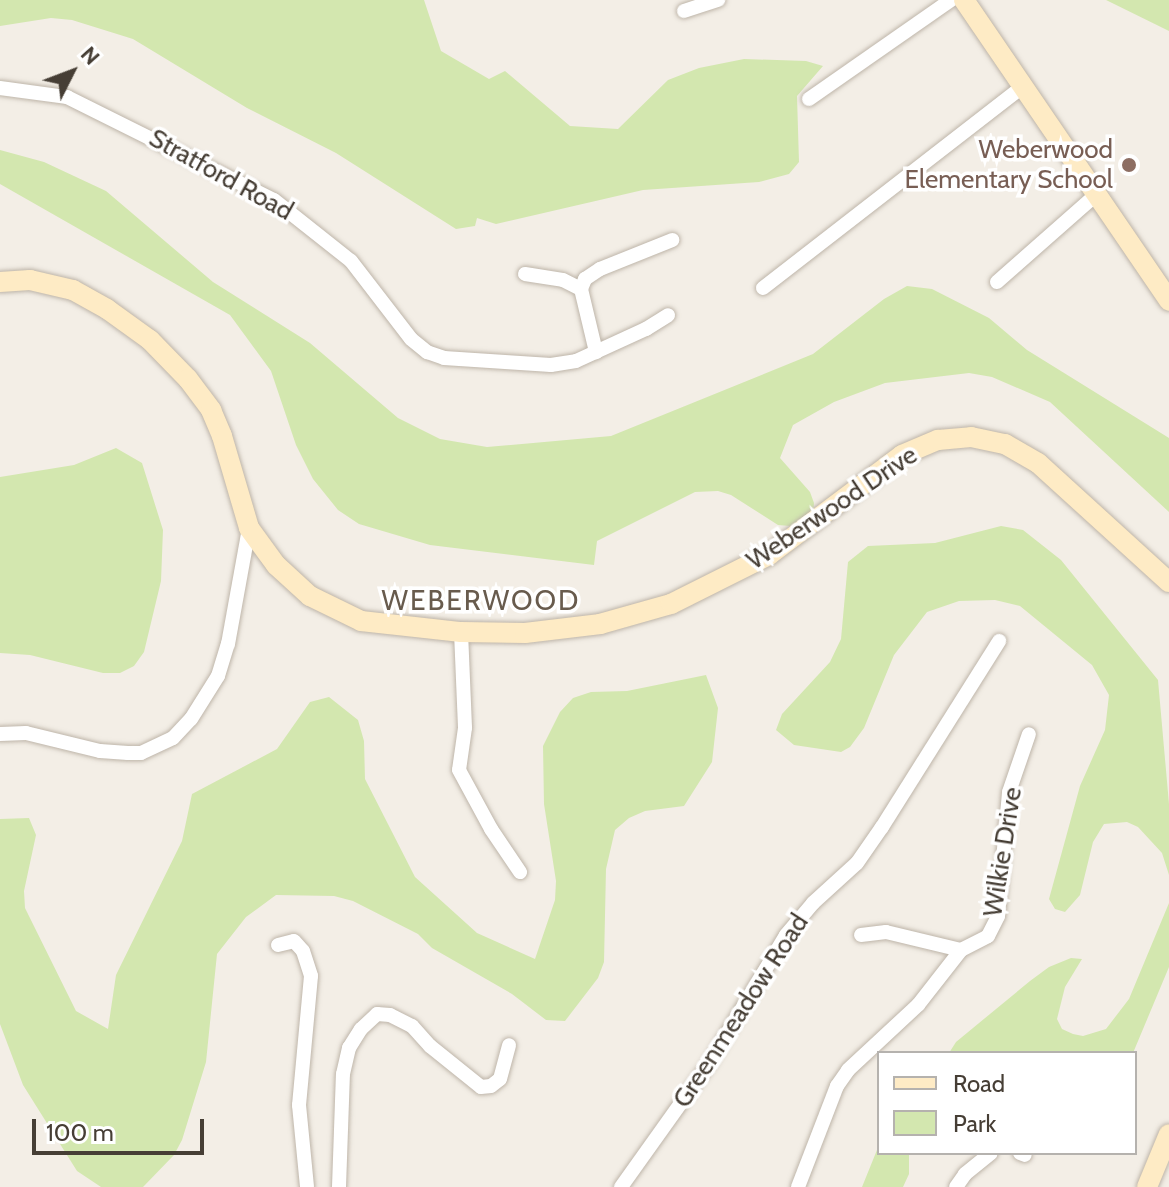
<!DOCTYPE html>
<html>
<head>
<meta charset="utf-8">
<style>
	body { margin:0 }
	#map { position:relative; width:1169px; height:1187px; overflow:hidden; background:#f3eee6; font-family:Cabin,sans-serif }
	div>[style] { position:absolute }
	.green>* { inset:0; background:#d3e7af }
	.roads { filter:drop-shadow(0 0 2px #beb5a9) drop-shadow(0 0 2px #beb5a9) }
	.street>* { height:14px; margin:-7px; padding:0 7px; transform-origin:7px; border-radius:7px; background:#fff }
	.secondary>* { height:20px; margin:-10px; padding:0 10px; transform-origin:10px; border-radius:10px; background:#feebc5 }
	.dots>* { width:22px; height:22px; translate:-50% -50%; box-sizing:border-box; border:4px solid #fff; border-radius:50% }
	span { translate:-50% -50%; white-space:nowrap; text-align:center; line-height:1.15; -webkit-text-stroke:7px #fff; paint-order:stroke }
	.education-label { font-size:26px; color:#785e54 }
	.right { translate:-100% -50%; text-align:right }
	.street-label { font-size:26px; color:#463e35 }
	.neighbourhood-label { font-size:28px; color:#685b4d; letter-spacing:2px }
	.legend { position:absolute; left:877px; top:1051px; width:260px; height:104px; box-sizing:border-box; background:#fff; border:2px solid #b5b2ae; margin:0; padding:10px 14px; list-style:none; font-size:24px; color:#463e35 }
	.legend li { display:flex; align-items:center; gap:16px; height:40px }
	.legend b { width:40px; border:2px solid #b5b2ae }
	.north { position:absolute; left:32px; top:32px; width:80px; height:80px; -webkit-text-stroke:6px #fff; paint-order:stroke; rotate:48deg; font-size:22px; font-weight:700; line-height:32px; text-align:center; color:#463e35 }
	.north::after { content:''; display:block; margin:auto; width:28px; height:36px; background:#463e35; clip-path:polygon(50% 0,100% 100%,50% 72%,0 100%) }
	.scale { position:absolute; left:32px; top:1119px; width:172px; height:36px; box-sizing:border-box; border:4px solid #463e35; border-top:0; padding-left:10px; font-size:24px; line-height:28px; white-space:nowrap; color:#463e35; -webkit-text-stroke:6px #fff; paint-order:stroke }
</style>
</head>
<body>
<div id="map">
	<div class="green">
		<i style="clip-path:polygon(0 0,424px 0,441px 51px,489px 79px,505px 71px,570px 126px,618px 129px,668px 80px,699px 68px,744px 59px,806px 61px,823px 66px,797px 96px,799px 162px,789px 174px,759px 182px,643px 190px,496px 224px,477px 218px,475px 226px,456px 229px,336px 153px,247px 108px,133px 39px,72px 20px,51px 18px,0 26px)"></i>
		<i style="clip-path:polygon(1106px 0,1169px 0,1169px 31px)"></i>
		<i style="clip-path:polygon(0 150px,44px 162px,106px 191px,213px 282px,310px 343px,398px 418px,440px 439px,487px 447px,611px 436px,813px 354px,884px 299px,907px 286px,932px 289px,989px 318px,1027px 350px,1169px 438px,1169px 512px,1050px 402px,992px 377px,969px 373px,885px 383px,834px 402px,793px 425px,780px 458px,810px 492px,814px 503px,813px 513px,790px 526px,778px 525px,731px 495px,718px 491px,695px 492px,597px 541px,594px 565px,430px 545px,359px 524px,338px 510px,313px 479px,296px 445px,271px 371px,230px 315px,0 184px)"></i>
		<i style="clip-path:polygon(116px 448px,142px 463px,163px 530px,161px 581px,144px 652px,134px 666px,120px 673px,103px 673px,30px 655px,0 653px,0 477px,74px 465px)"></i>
		<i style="clip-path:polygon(1001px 526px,1023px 530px,1061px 560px,1158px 680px,1169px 804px,1169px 875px,1162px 853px,1138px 827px,1127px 822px,1104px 824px,1093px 842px,1080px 895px,1065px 912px,1055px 909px,1049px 899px,1080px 786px,1105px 730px,1109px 695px,1092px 665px,1020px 606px,995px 600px,959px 601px,927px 612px,894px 655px,864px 728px,850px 747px,841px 752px,794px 745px,776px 730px,782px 714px,830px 662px,841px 639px,848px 562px,868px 546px,935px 543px)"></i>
		<i style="clip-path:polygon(706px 675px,718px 708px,712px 762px,684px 806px,645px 811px,629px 818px,615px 830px,606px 869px,604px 962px,598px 978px,565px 1021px,546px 1020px,512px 994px,432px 948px,418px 934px,353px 901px,334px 896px,276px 895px,246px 917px,217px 954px,206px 1062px,182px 1140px,174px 1155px,143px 1187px,101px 1187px,77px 1171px,23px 1085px,0 1024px,0 819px,29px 818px,36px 835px,24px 891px,25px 908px,76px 1011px,108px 1029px,116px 975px,182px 841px,192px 794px,277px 749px,310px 702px,329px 697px,358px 720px,364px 741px,365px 779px,415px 877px,477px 933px,535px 959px,555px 900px,556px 881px,544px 804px,543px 746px,560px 712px,573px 698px,591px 692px,627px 691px)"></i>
		<i style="clip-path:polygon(1169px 903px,1169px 967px,1133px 1053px,949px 1053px,956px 1042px,1030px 981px,1049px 967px,1071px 958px,1082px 959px,1065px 987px,1057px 1019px,1062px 1029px,1073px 1034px,1083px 1036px,1106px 1029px,1129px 999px)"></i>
		<i style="clip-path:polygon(879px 1145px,879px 1153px,909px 1153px,909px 1174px,903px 1187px,862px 1187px)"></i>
	</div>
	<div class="roads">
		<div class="street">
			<i style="left:684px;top:11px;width:36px;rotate:-18deg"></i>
			<i style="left:0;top:88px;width:68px;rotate:7.7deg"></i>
			<i style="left:67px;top:97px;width:231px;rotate:26.5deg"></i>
			<i style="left:274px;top:200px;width:98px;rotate:38.4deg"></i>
			<i style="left:351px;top:261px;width:98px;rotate:52.4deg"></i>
			<i style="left:411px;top:339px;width:21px;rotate:39deg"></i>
			<i style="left:427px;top:352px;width:18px;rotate:19deg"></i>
			<i style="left:444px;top:358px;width:107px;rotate:3.7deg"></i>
			<i style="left:551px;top:365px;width:25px;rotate:-9deg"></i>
			<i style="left:576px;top:361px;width:77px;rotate:-24.6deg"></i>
			<i style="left:646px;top:329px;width:26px;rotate:-32deg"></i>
			<i style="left:809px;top:99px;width:173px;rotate:-34.9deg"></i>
			<i style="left:525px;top:274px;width:38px;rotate:9deg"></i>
			<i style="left:563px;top:280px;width:20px;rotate:27deg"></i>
			<i style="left:997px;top:282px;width:135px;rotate:-41.4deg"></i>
			<i style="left:763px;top:288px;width:331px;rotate:-37.8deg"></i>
			<i style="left:581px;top:289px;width:11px;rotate:-68deg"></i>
			<i style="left:585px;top:279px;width:18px;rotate:-34deg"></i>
			<i style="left:600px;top:269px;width:78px;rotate:-21.9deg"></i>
			<i style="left:581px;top:289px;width:65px;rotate:76.6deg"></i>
			<i style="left:461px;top:632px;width:96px;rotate:87.6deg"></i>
			<i style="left:465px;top:728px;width:42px;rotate:98.1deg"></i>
			<i style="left:459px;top:770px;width:67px;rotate:61.5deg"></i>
			<i style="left:491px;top:829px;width:52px;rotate:56deg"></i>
			<i style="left:0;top:734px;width:26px;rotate:-2deg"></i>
			<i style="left:26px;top:733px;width:76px;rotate:13.7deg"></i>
			<i style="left:100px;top:751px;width:28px;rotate:4deg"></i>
			<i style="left:128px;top:753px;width:13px"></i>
			<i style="left:141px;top:753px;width:35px;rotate:-25deg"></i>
			<i style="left:173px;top:738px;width:26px;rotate:-47deg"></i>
			<i style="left:191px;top:719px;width:51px;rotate:-57.9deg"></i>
			<i style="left:218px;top:676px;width:34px;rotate:-73deg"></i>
			<i style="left:228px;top:644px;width:118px;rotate:-79.7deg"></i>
			<i style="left:861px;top:935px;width:25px;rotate:-7deg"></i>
			<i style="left:886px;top:932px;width:77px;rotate:13.5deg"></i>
			<i style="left:278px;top:945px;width:16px;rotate:-14deg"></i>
			<i style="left:294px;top:941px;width:13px;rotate:48deg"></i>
			<i style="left:303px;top:951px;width:26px;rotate:72deg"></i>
			<i style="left:311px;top:976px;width:130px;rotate:95.3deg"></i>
			<i style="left:299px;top:1105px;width:82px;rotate:84.4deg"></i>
			<i style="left:1020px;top:1153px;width:5px;rotate:22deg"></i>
			<i style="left:339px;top:1187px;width:113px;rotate:-88deg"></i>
			<i style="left:343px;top:1074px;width:27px;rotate:-77deg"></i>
			<i style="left:349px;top:1048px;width:22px;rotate:-58deg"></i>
			<i style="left:361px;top:1029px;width:22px;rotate:-43deg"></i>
			<i style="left:377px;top:1014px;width:13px;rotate:4deg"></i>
			<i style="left:390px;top:1015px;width:25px;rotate:27deg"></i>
			<i style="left:412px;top:1026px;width:27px;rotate:48deg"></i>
			<i style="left:430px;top:1046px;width:65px;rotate:38.8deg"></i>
			<i style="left:481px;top:1087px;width:10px;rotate:-6deg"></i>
			<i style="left:491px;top:1086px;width:11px;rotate:-38deg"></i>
			<i style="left:500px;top:1079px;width:35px;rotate:-75deg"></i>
			<i style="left:621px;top:1187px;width:153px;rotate:-54.5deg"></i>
			<i style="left:710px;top:1062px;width:148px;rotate:-59.1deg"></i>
			<i style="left:786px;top:935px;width:42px;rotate:-49.8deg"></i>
			<i style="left:813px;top:903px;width:59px;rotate:-42.3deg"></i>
			<i style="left:857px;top:863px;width:44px;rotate:-55.2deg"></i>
			<i style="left:882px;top:827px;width:220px;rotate:-57.8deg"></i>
			<i style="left:798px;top:1187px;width:108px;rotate:-68.9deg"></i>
			<i style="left:837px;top:1086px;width:19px;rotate:-55deg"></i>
			<i style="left:848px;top:1070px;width:96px;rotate:-42.9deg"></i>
			<i style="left:918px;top:1005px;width:70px;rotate:-52deg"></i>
			<i style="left:961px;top:950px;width:30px;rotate:-27deg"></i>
			<i style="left:988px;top:936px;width:22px;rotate:-63deg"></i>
			<i style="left:998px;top:916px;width:124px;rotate:-84.9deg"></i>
			<i style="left:1009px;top:792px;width:61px;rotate:-71deg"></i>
			<i style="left:956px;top:1187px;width:16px;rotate:-55deg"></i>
			<i style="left:965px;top:1174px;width:33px;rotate:-39deg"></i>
		</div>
		<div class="secondary">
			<i style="left:964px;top:0;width:364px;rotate:55.7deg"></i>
			<i style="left:0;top:282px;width:30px;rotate:-4deg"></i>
			<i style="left:30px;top:280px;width:44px;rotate:13.1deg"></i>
			<i style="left:73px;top:290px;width:39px;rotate:29deg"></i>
			<i style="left:107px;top:309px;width:53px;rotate:35.8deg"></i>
			<i style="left:150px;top:340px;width:54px;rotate:45.7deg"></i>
			<i style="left:188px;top:379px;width:39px;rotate:53deg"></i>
			<i style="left:211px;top:410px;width:28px;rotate:67deg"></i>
			<i style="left:222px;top:436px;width:96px;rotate:73.6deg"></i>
			<i style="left:249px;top:528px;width:46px;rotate:53.9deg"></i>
			<i style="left:276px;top:565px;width:46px;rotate:42.4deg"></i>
			<i style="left:310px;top:596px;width:57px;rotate:26.1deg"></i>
			<i style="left:361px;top:621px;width:101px;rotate:6.3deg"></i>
			<i style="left:461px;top:632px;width:64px;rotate:0.9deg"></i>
			<i style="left:525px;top:633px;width:76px;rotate:-6.8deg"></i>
			<i style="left:600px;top:624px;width:74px;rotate:-15.7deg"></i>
			<i style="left:671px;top:604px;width:110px;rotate:-26.6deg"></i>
			<i style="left:769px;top:555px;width:166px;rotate:-36.9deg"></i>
			<i style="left:902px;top:455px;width:39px;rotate:-23deg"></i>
			<i style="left:938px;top:440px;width:33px;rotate:-5deg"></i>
			<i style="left:971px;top:437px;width:35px;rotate:12deg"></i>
			<i style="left:1005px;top:444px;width:38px;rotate:30deg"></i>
			<i style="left:1038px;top:463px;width:177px;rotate:42.3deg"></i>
			<i style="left:1147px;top:1187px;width:57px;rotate:-67.5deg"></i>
		</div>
	</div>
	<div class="dots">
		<i style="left:1129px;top:165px;background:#8d6e63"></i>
	</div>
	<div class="education-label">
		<span class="right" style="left:1113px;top:165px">Weberwood<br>Elementary School</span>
	</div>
	<div class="street-label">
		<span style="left:221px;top:175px;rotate:29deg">Stratford Road</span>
		<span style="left:832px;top:508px;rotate:-34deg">Weberwood Drive</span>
		<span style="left:1003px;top:852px;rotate:-81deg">Wilkie Drive</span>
		<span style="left:741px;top:1011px;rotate:-57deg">Greenmeadow Road</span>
	</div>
	<div class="neighbourhood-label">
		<span style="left:481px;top:600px">WEBERWOOD</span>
	</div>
	<ul class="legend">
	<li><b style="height:10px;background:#feebc5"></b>Road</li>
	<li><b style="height:22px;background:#d3e7af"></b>Park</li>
	</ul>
	<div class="north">N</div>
	<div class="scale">100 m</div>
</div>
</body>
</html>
